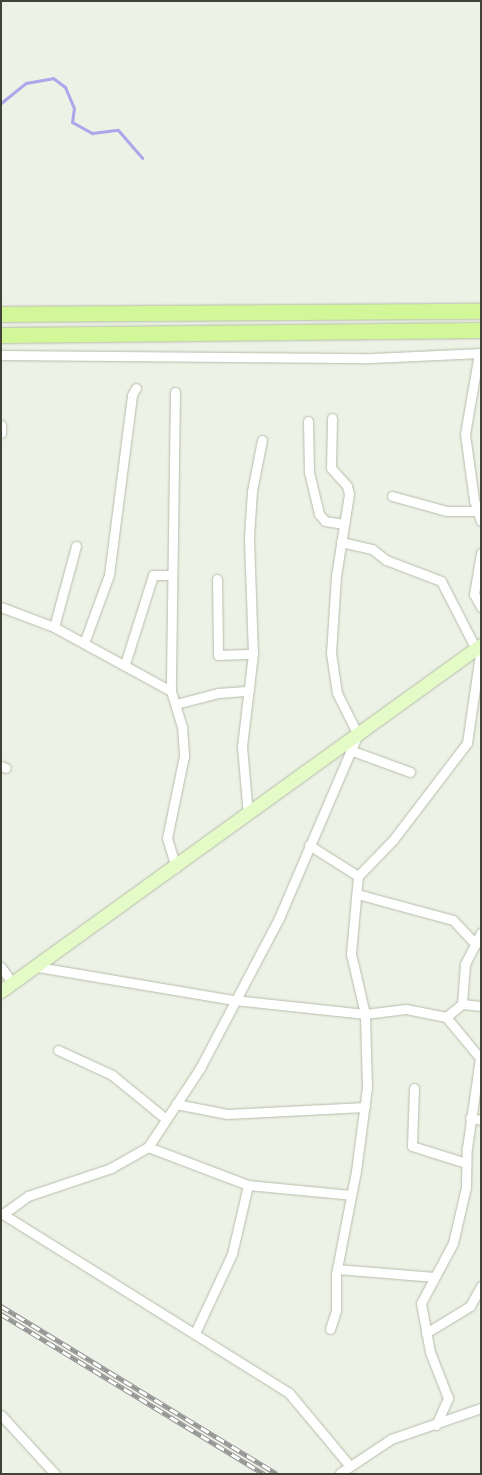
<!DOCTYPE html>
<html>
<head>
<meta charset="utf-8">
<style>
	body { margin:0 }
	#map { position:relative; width:482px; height:1475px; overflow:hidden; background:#edf2e6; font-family:"Public Sans",sans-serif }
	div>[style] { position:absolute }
	.stream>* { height:3px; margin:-1.5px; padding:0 1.5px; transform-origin:1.5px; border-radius:1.5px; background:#aca6eb }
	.roads { filter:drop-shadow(0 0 1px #b6bca9) drop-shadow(0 0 1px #b6bca9) }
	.street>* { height:9px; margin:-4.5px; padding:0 4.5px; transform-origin:4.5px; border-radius:4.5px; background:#fff }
	.secondary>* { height:13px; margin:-6.5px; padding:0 6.5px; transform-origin:6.5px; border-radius:6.5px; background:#e4fbc7 }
	.primary>* { height:15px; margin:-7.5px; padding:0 7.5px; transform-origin:7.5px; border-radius:7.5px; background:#d2f799 }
	.rail>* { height:4.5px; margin-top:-2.25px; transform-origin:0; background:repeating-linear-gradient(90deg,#fff 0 9px,#959595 0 18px); box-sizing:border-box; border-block:1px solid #959595 }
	span { translate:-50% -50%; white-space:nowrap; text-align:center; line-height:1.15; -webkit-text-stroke:4px #fff; paint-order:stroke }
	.frame { position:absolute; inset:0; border:2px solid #404436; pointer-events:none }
</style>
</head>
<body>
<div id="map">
	<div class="stream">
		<i style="left:1px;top:103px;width:32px;rotate:-39deg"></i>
		<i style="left:26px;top:83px;width:27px;rotate:-10deg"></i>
		<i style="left:53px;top:78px;width:15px;rotate:37deg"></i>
		<i style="left:65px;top:87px;width:23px;rotate:67deg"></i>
		<i style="left:74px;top:108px;width:14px;rotate:98deg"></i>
		<i style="left:72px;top:122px;width:23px;rotate:29deg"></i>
		<i style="left:92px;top:133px;width:26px;rotate:-7deg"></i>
		<i style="left:118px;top:130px;width:37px;rotate:49deg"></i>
	</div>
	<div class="roads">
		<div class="street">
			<i style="left:479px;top:353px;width:82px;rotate:99.8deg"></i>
			<i style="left:465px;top:434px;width:67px;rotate:82.2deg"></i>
			<i style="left:474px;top:500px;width:22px;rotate:72deg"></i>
			<i style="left:1px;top:355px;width:371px;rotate:0.5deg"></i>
			<i style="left:372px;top:358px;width:109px;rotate:-2.6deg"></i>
			<i style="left:175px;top:392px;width:299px;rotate:90.8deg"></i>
			<i style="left:171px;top:691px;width:37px;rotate:73deg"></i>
			<i style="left:182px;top:726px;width:30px;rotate:86deg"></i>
			<i style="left:184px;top:756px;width:84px;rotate:101.7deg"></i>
			<i style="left:167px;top:838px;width:31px;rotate:73deg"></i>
			<i style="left:332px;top:418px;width:50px;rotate:91.1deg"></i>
			<i style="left:331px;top:468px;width:24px;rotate:48deg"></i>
			<i style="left:347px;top:486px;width:8px;rotate:76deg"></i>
			<i style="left:349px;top:494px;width:83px;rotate:99deg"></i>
			<i style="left:336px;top:576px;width:77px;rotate:93.7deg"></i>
			<i style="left:331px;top:653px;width:40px;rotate:81.5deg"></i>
			<i style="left:337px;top:693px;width:47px;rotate:63.4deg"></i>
			<i style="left:308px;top:421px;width:51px;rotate:88.9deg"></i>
			<i style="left:309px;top:472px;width:43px;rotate:76.6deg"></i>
			<i style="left:319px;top:514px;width:9px;rotate:49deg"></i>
			<i style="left:325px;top:521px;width:19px;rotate:9deg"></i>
			<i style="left:1px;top:425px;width:8px;rotate:90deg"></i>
			<i style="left:392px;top:496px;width:57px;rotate:15.3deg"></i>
			<i style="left:447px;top:511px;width:31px"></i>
			<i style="left:341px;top:542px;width:32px;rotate:13deg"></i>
			<i style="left:372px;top:549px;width:18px;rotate:38deg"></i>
			<i style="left:386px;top:560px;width:59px;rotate:20.9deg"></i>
			<i style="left:441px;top:581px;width:76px;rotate:62.8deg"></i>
			<i style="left:481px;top:553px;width:42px;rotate:99.7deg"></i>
			<i style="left:474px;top:594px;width:15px;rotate:62deg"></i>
			<i style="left:217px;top:579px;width:76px;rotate:89.2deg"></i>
			<i style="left:218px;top:655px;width:35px;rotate:-2deg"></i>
			<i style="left:1px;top:607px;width:57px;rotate:20.7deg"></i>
			<i style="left:54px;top:627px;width:133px;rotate:28.7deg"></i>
			<i style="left:54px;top:627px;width:84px;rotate:-74.8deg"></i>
			<i style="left:84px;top:643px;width:72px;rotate:-69.8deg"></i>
			<i style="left:109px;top:575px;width:181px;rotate:-82.7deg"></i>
			<i style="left:132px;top:395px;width:8px;rotate:-60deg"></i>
			<i style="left:125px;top:664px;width:93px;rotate:-72.5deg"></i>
			<i style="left:153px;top:575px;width:19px"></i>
			<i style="left:176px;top:704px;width:43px;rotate:-14.7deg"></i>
			<i style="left:218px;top:693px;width:31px;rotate:-4deg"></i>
			<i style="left:350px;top:750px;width:64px;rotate:20.1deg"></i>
			<i style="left:1px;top:766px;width:5px;rotate:22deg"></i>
			<i style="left:248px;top:815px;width:69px;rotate:-95deg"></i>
			<i style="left:242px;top:746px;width:93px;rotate:-83.2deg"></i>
			<i style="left:253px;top:654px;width:117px;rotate:-92deg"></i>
			<i style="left:249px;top:537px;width:46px;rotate:-86.3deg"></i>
			<i style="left:252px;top:491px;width:52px;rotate:-78.9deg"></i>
			<i style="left:309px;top:845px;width:58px;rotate:32.3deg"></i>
			<i style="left:357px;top:894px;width:99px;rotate:15.2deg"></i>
			<i style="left:453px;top:920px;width:33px;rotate:47deg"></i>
			<i style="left:1px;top:967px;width:21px;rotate:55deg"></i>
			<i style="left:38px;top:967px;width:199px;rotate:9.6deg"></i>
			<i style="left:234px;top:1000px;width:132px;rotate:6.1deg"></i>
			<i style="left:365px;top:1014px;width:41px;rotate:-7deg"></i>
			<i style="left:406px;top:1009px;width:41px;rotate:11.3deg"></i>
			<i style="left:446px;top:1017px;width:21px;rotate:-39deg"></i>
			<i style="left:462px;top:1004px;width:19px;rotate:6deg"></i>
			<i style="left:462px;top:1004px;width:40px;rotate:-85.7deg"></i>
			<i style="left:465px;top:964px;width:35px;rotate:-63deg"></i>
			<i style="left:58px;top:1050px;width:60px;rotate:24.8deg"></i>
			<i style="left:112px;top:1075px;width:70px;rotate:39.2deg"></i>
			<i style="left:414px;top:1088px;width:58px;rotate:92deg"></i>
			<i style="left:412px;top:1146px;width:57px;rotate:17.5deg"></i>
			<i style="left:176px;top:1104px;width:52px;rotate:11.1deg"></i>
			<i style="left:227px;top:1114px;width:138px;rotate:-2.9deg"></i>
			<i style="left:470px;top:1118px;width:11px;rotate:10deg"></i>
			<i style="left:148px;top:1147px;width:107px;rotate:20.8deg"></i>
			<i style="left:248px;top:1185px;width:103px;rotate:5.5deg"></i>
			<i style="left:1px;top:1213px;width:340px;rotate:32deg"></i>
			<i style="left:289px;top:1393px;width:94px;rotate:50.2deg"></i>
			<i style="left:3px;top:1214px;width:31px;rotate:-36deg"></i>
			<i style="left:28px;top:1196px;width:88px;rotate:-18.6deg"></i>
			<i style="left:111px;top:1168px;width:43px;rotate:-29.6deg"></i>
			<i style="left:148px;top:1147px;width:95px;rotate:-56.6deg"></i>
			<i style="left:200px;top:1068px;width:170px;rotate:-62.2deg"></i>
			<i style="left:279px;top:918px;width:198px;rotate:-66.8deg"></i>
			<i style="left:337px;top:1269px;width:98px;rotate:4.7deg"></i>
			<i style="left:330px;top:1329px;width:20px;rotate:-72deg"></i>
			<i style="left:336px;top:1310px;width:36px;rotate:-90deg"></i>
			<i style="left:336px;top:1274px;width:105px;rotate:-79deg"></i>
			<i style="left:356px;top:1171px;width:85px;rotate:-82.5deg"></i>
			<i style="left:367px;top:1087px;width:73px;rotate:-91.6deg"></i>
			<i style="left:365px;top:1014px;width:62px;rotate:-103.1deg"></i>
			<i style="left:351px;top:954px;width:78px;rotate:-84.9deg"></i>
			<i style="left:358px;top:876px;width:50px;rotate:-45.8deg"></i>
			<i style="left:393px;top:840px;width:122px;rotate:-52.7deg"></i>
			<i style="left:467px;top:743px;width:97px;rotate:-81.7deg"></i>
			<i style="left:195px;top:1333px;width:87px;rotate:-64.9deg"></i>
			<i style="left:232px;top:1254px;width:71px;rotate:-76.9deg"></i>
			<i style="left:426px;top:1333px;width:52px;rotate:-31.5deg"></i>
			<i style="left:470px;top:1306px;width:23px;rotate:-61deg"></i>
			<i style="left:1px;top:1415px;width:80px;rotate:47.5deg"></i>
			<i style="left:436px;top:1425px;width:30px;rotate:-66deg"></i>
			<i style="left:448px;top:1398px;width:49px;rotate:-111.4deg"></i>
			<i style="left:430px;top:1352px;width:50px;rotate:-100.4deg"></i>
			<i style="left:421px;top:1303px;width:68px;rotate:-61.9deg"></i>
			<i style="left:453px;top:1243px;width:57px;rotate:-76.9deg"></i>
			<i style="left:466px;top:1187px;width:39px;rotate:-89deg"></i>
			<i style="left:467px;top:1148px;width:91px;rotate:-81.8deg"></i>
			<i style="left:480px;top:1058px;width:53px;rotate:-129.7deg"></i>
			<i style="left:340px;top:1473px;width:61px;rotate:-33.7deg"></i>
			<i style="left:391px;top:1439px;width:95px;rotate:-19deg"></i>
		</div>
		<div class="secondary">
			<i style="left:1px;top:991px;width:592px;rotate:-35.79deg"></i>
		</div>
		<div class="primary">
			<i style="left:1px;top:314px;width:480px;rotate:-0.4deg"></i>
			<i style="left:1px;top:335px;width:480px;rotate:-0.6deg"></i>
		</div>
	</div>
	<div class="rail">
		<i style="left:1px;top:1306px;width:323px;rotate:31.3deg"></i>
		<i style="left:1px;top:1314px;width:308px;rotate:31.3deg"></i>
	</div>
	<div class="frame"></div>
</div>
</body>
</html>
